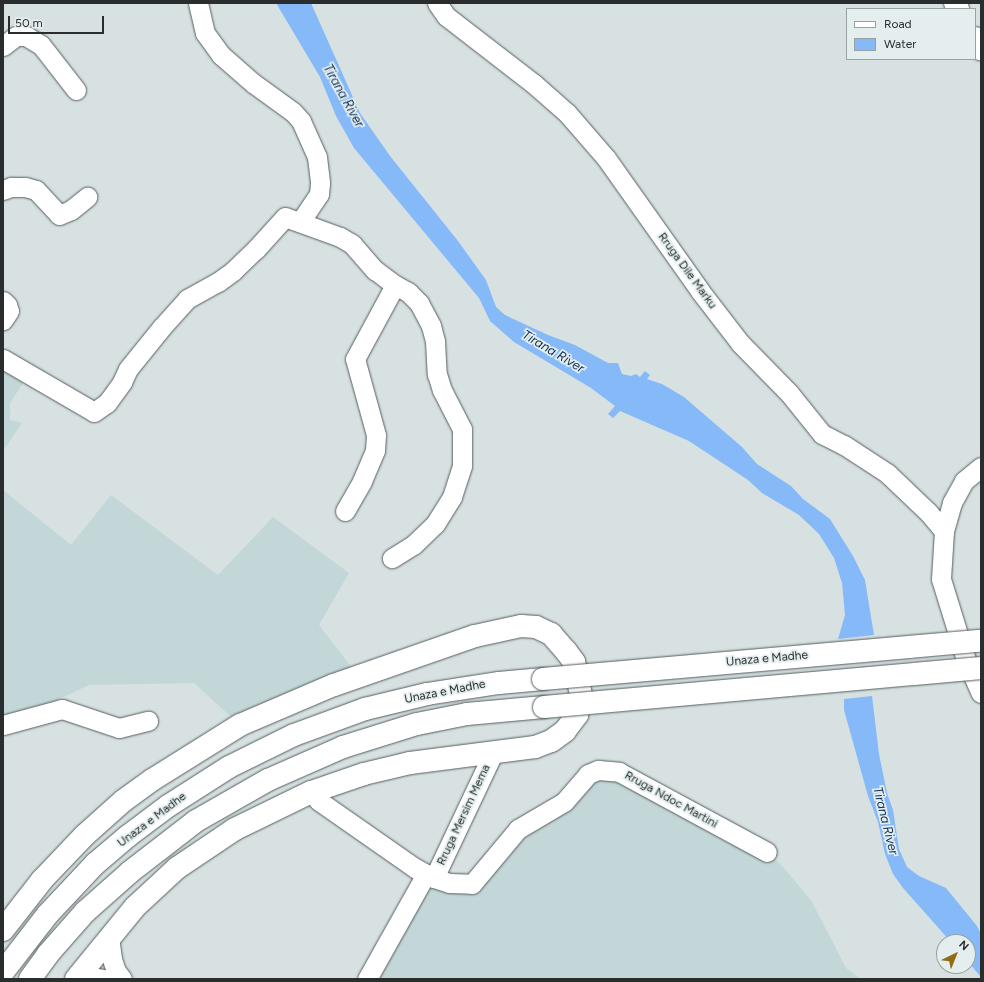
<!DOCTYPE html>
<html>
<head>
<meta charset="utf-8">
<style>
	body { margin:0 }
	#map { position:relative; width:984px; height:982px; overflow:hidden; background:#d7e1e2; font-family:Figtree,sans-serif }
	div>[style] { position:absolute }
	.built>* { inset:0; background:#c3d6d8 }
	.water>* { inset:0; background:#86b9f8 }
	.roads { filter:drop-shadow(0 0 1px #555d5e) drop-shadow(0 0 1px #555d5e) }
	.minor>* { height:19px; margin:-9.5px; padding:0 9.5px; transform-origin:9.5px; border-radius:9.5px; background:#fff }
	.major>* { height:22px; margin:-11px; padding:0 11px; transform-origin:11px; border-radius:11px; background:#fff }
	.highway>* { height:22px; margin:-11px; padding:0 11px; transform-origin:11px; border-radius:11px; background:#fff }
	.bridges { filter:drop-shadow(0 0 1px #555d5e) drop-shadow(0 0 1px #555d5e) }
	.highway-bridge>* { height:22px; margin:-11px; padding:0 11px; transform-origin:11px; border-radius:11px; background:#fff }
	span { translate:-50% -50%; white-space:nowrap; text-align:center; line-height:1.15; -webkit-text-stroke:3.5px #e4eeef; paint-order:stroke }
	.street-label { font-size:12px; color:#292d2e }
	.water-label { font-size:13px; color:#092d54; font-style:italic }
	.frame { position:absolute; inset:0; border:4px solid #292d2e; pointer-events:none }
	.legend { position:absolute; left:846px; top:8px; width:130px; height:52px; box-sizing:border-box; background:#e4eeef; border:1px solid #99a1a2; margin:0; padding:5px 7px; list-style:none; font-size:12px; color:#292d2e }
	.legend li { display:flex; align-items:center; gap:8px; height:20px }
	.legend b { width:20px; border:1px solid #99a1a2 }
	.north { position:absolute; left:936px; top:934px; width:40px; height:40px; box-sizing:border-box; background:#e4eeef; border:1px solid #99a1a2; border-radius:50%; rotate:43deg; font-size:11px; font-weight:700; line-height:16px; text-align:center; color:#292d2e }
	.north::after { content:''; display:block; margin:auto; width:14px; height:18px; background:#936b14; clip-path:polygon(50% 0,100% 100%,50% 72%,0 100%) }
	.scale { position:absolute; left:8px; top:16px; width:96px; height:18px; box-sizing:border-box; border:2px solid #292d2e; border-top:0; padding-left:5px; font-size:12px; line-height:14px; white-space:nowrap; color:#292d2e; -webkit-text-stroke:3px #e4eeef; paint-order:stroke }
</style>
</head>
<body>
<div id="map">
	<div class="built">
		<i style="clip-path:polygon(3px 359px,29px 374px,10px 403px,10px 420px,22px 423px,3px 451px)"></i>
		<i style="clip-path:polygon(3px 490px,71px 545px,111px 495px,218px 575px,273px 517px,349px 573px,319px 625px,356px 673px,240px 725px,194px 683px,89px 685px,3px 725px,3px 769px)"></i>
		<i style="clip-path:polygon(598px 770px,767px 852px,784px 868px,812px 902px,846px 968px,861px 979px,367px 979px,426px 874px,472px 884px,518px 829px)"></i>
	</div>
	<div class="water">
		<i style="clip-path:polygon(276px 3px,311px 3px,360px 113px,390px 156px,458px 241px,486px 280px,496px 307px,505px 315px,548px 335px,575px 345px,608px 363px,618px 363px,622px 374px,631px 376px,636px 374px,640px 377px,645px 371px,650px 375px,647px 379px,662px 384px,684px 397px,742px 447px,757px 464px,791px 486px,803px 499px,830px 519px,853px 556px,865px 580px,874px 635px,838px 639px,845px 615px,842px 583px,834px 558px,819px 534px,799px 515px,762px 493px,748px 480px,689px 441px,620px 411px,613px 418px,608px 414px,615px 406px,591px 388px,514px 342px,490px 321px,479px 298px,354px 148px,336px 116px,320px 77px)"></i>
		<i style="clip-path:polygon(872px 696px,879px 754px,887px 793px,893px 810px,899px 849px,907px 867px,919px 876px,946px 888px,977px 926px,981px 934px,981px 977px,968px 962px,968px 942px,951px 942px,903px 888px,893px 874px,885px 854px,878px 822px,868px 796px,844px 710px,844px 699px)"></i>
	</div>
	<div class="roads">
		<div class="minor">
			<i style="left:198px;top:3px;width:31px;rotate:77deg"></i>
			<i style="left:205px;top:33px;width:27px;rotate:54deg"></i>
			<i style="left:221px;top:55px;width:43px;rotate:41.2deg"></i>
			<i style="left:253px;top:83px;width:49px;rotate:35.9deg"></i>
			<i style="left:293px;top:112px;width:12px;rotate:48deg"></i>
			<i style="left:301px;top:121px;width:39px;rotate:66deg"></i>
			<i style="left:317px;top:157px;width:26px;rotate:83deg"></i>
			<i style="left:320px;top:183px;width:11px;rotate:95deg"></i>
			<i style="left:319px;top:194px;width:34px;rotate:124deg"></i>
			<i style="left:437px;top:3px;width:16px;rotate:55deg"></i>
			<i style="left:446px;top:16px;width:111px;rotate:37.7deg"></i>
			<i style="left:534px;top:84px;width:44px;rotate:41.3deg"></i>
			<i style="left:567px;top:113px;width:60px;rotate:49.1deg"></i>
			<i style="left:606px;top:158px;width:163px;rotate:54.7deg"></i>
			<i style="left:700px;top:291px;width:66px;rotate:52.4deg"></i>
			<i style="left:740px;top:343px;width:70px;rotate:45.6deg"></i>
			<i style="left:789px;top:393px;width:53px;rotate:51.2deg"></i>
			<i style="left:822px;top:434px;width:25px;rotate:27deg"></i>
			<i style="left:844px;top:445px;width:51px;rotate:33.1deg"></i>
			<i style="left:887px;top:473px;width:57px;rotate:43.6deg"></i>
			<i style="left:928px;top:512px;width:25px;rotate:50deg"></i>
			<i style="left:3px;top:46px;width:16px;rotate:-38deg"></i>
			<i style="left:16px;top:36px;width:10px"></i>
			<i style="left:26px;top:36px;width:17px;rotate:31deg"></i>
			<i style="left:41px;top:45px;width:57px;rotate:52.1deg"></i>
			<i style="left:3px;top:190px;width:9px;rotate:-21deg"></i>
			<i style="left:11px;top:187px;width:14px"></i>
			<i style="left:25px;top:187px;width:11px;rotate:15deg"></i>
			<i style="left:36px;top:190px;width:34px;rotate:47deg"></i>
			<i style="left:59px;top:215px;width:13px;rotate:-23deg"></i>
			<i style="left:71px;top:210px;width:21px;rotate:-39deg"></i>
			<i style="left:3px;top:301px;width:6px;rotate:45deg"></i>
			<i style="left:7px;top:305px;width:6px;rotate:72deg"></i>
			<i style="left:9px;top:311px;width:11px;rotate:124deg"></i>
			<i style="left:3px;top:359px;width:105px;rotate:30.2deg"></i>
			<i style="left:94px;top:412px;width:16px;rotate:-35deg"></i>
			<i style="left:107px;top:403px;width:26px;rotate:-54deg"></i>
			<i style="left:122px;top:382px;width:14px;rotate:-65deg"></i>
			<i style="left:128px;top:369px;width:54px;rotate:-51deg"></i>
			<i style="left:162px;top:327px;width:38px;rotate:-48deg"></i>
			<i style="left:187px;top:299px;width:35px;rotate:-29deg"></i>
			<i style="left:218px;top:282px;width:19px;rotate:-36deg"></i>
			<i style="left:233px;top:271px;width:32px;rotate:-44deg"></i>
			<i style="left:256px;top:249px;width:43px;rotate:-47.8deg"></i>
			<i style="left:285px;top:217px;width:59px;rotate:20deg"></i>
			<i style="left:340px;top:237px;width:14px;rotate:30deg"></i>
			<i style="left:352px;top:244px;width:35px;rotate:49deg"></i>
			<i style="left:375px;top:270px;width:25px;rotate:37deg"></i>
			<i style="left:395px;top:285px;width:15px;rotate:28deg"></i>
			<i style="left:408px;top:292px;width:16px;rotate:45deg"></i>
			<i style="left:419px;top:303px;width:26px;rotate:62deg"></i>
			<i style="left:431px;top:326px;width:16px;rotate:75deg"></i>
			<i style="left:435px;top:341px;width:33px;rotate:87deg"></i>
			<i style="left:437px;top:374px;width:17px;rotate:73deg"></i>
			<i style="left:442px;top:390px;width:44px;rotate:62.9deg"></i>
			<i style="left:462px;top:429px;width:37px;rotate:90deg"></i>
			<i style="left:462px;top:466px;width:33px;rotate:108deg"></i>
			<i style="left:452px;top:497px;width:32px;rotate:122deg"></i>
			<i style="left:435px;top:524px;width:30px;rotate:136deg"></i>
			<i style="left:413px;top:545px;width:25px;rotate:148deg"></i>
			<i style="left:981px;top:467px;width:22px;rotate:141deg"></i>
			<i style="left:964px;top:481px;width:25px;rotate:119deg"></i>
			<i style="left:952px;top:503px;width:29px;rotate:106deg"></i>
			<i style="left:944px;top:531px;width:48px;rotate:93.6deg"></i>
			<i style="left:941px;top:579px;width:85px;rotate:72.8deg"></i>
			<i style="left:966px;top:660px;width:36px;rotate:66deg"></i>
			<i style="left:345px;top:511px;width:34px;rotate:-60deg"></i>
			<i style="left:362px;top:481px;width:34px;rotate:-67deg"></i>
			<i style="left:375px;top:450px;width:15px;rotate:-86deg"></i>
			<i style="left:376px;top:435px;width:79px;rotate:-105.4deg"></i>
			<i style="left:355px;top:359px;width:84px;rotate:-61.6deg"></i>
			<i style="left:3px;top:725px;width:61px;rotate:-15.2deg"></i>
			<i style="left:62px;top:709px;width:60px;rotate:18.4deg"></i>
			<i style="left:119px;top:728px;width:30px;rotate:-14deg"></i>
			<i style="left:311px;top:792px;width:12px;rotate:48deg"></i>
			<i style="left:319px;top:801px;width:117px;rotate:34.9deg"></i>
			<i style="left:415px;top:868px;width:21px;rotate:28deg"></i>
			<i style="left:434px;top:878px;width:16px;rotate:18deg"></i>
			<i style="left:449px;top:883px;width:23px;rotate:2deg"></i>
			<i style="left:472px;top:884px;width:72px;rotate:-50.1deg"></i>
			<i style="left:518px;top:829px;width:53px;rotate:-30.4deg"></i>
			<i style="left:564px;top:802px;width:37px;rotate:-49deg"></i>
			<i style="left:588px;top:774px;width:11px;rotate:-22deg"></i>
			<i style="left:598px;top:770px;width:21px;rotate:5deg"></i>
			<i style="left:619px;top:772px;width:168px;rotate:28.4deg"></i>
			<i style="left:434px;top:878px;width:140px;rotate:-64.7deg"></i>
			<i style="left:109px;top:937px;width:22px;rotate:82deg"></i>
			<i style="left:112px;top:959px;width:13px;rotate:72deg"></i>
			<i style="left:116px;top:971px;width:10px;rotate:53deg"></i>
			<i style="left:85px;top:979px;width:6px;rotate:-18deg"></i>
			<i style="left:91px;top:977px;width:13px;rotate:9deg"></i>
			<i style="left:367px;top:979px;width:120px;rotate:-60.7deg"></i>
		</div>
		<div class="major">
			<i style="left:955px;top:3px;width:7px;rotate:63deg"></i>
			<i style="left:975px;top:38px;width:13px;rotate:61deg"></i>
			<i style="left:3px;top:930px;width:63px;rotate:-52deg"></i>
			<i style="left:42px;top:880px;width:62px;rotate:-46.3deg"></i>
			<i style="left:85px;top:835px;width:51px;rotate:-41.8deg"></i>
			<i style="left:123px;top:801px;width:36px;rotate:-36deg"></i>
			<i style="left:152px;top:780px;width:104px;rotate:-32deg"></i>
			<i style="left:240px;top:725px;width:102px;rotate:-23.1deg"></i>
			<i style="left:334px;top:685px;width:149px;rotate:-19.2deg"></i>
			<i style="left:475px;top:636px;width:47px;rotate:-12.3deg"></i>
			<i style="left:521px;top:626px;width:15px;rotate:4deg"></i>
			<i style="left:536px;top:627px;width:17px;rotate:25deg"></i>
			<i style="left:551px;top:634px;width:23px;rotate:49deg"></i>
			<i style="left:566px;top:651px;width:14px;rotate:54deg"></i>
			<i style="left:574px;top:662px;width:34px;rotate:78deg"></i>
			<i style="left:581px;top:695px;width:20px;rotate:101deg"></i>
			<i style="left:577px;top:715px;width:20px;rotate:127deg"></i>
			<i style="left:565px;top:731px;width:17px;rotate:144deg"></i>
			<i style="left:551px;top:741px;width:17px;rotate:159deg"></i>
			<i style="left:535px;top:747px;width:126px;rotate:172.7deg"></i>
			<i style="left:410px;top:763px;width:47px;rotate:166.6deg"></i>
			<i style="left:364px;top:774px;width:56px;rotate:161.2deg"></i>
			<i style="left:311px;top:792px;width:85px;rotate:154deg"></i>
			<i style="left:235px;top:829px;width:70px;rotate:146.1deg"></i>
			<i style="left:177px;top:868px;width:57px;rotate:137.1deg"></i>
			<i style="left:135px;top:907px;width:93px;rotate:129.3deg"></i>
		</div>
		<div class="highway">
			<i style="left:3px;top:972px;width:73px;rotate:-52.2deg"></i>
			<i style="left:48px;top:914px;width:69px;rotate:-46.8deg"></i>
			<i style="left:95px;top:864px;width:43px;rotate:-40.3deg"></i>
			<i style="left:128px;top:836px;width:50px;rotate:-36.9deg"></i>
			<i style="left:168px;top:806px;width:72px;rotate:-32.6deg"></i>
			<i style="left:229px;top:767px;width:72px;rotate:-26.2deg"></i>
			<i style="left:294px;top:735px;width:76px;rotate:-20.1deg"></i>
			<i style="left:365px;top:709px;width:64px;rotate:-13.6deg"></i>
			<i style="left:427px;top:694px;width:73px;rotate:-8.7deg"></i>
			<i style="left:499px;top:683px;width:44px;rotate:-5.2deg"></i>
			<i style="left:30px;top:979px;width:31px;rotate:-54deg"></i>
			<i style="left:48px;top:954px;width:56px;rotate:-48.6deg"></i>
			<i style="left:85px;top:912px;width:60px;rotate:-41.6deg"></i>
			<i style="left:130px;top:872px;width:83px;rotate:-37.7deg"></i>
			<i style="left:196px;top:821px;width:83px;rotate:-29.7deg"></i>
			<i style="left:268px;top:780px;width:82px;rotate:-23.7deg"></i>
			<i style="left:343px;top:747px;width:77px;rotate:-17.3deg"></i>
			<i style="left:417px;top:724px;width:51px;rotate:-11.3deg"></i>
			<i style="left:467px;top:714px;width:77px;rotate:-5.2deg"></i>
		</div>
	</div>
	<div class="bridges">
		<div class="highway-bridge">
			<i style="left:543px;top:679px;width:440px;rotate:-5deg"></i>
			<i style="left:544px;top:707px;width:439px;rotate:-5.1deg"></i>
		</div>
	</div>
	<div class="street-label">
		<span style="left:687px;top:271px;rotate:54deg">Rruga Dile Marku</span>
		<span style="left:767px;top:659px;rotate:-5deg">Unaza e Madhe</span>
		<span style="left:445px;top:692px;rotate:-11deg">Unaza e Madhe</span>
		<span style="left:671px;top:800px;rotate:29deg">Rruga Ndoc Martini</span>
		<span style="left:464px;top:815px;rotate:-65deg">Rruga Mersim Mema</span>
		<span style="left:152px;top:820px;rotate:-37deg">Unaza e Madhe</span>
	</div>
	<div class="water-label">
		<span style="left:343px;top:96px;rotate:61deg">Tirana River</span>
		<span style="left:553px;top:352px;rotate:31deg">Tirana River</span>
		<span style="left:885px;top:821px;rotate:76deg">Tirana River</span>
	</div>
	<div class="frame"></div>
	<ul class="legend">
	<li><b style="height:5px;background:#fff"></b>Road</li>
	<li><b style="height:11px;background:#86b9f8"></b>Water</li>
	</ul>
	<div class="north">N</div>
	<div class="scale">50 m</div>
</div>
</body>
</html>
